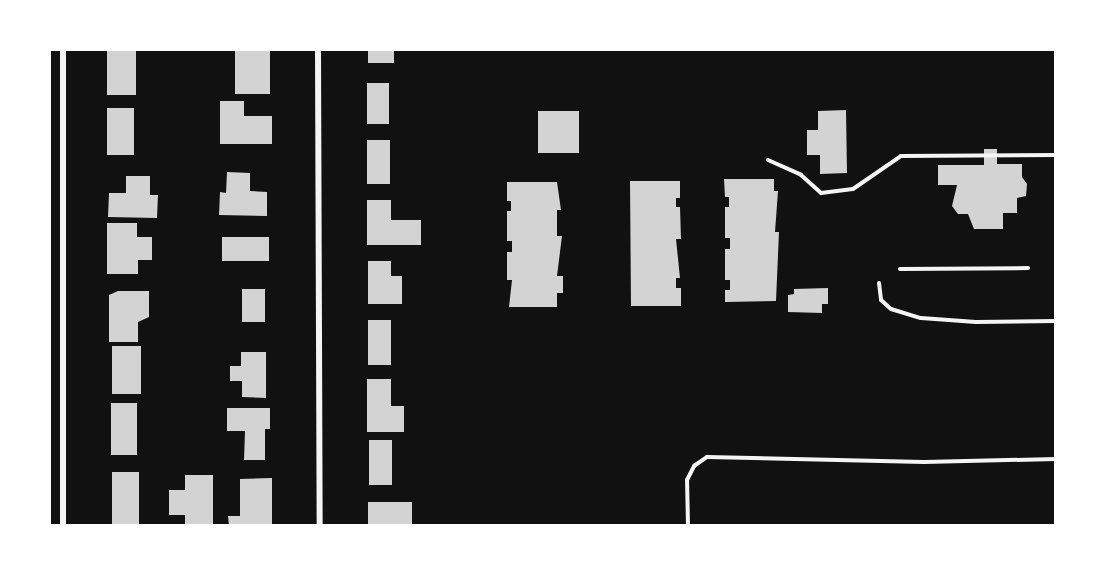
<!DOCTYPE html>
<html>
<head>
<meta charset="utf-8">
<style>
	body { margin:0 }
	#map { position:relative; width:1105px; height:575px; overflow:hidden; background:#111; font-family:"Archivo Narrow",sans-serif }
	div>[style] { position:absolute }
	.building>* { inset:0; background:#d3d3d3; transform-origin:0 0 }
	.service>* { height:4px; margin:-2px; padding:0 2px; transform-origin:2px; border-radius:2px; background:#f5f5f5 }
	.minor>* { height:6px; margin:-3px; padding:0 3px; transform-origin:3px; border-radius:3px; background:#f5f5f5 }
	span { translate:-50% -50%; white-space:nowrap; text-align:center; line-height:1.15; -webkit-text-stroke:4.5px #fff; paint-order:stroke }
	.frame { position:absolute; inset:0; border:51px solid #fff; pointer-events:none }
</style>
</head>
<body>
<div id="map">
	<div class="building">
		<i style="left:107px;top:50px;width:29px;height:45px"></i>
		<i style="left:235px;top:50px;width:35px;height:44px"></i>
		<i style="left:368px;top:50px;width:26px;height:13px"></i>
		<i style="left:367px;top:83px;width:22px;height:41px"></i>
		<i style="clip-path:polygon(220px 101px,244px 101px,244px 116px,272px 116px,272px 144px,220px 144px)"></i>
		<i style="left:107px;top:108px;width:27px;height:47px"></i>
		<i style="clip-path:polygon(846px 110px,847px 173px,820px 174px,820px 155px,807px 155px,807px 130px,818px 130px,818px 111px)"></i>
		<i style="left:538px;top:111px;width:41px;height:42px"></i>
		<i style="left:367px;top:140px;width:23px;height:44px"></i>
		<i style="clip-path:polygon(984px 149px,997px 149px,997px 164px,1022px 164px,1022px 177px,1027px 184px,1026px 196px,1017px 198px,1017px 213px,1003px 213px,1003px 229px,974px 229px,968px 214px,958px 214px,952px 206px,957px 185px,938px 185px,938px 165px,984px 165px)"></i>
		<i style="clip-path:polygon(227px 172px,250px 173px,250px 191px,267px 192px,267px 216px,219px 215px,220px 192px,226px 193px)"></i>
		<i style="clip-path:polygon(126px 176px,150px 176px,150px 195px,158px 195px,157px 218px,108px 217px,109px 193px,126px 193px)"></i>
		<i style="clip-path:polygon(724px 179px,774px 179px,774px 191px,778px 191px,775px 232px,779px 232px,776px 301px,725px 302px,725px 290px,730px 290px,730px 280px,725px 280px,725px 249px,730px 249px,730px 238px,725px 238px,725px 207px,729px 207px,729px 197px,725px 197px)"></i>
		<i style="clip-path:polygon(630px 181px,680px 181px,680px 198px,676px 198px,676px 207px,680px 207px,681px 239px,676px 239px,680px 278px,676px 278px,676px 288px,681px 288px,681px 306px,631px 306px)"></i>
		<i style="clip-path:polygon(507px 182px,557px 182px,561px 210px,557px 210px,557px 236px,562px 236px,557px 276px,563px 276px,563px 293px,557px 293px,557px 307px,509px 307px,512px 280px,507px 280px,507px 252px,512px 252px,512px 241px,507px 241px,507px 211px,511px 211px,511px 201px,507px 201px)"></i>
		<i style="clip-path:polygon(367px 200px,391px 200px,391px 220px,421px 220px,421px 245px,367px 245px)"></i>
		<i style="clip-path:polygon(107px 223px,137px 223px,137px 237px,152px 237px,152px 260px,138px 260px,138px 274px,107px 274px)"></i>
		<i style="left:222px;top:237px;width:47px;height:24px"></i>
		<i style="clip-path:polygon(368px 261px,391px 261px,391px 276px,402px 276px,402px 304px,368px 304px)"></i>
		<i style="clip-path:polygon(828px 288px,828px 304px,822px 304px,822px 313px,788px 312px,788px 295px,794px 294px,794px 289px)"></i>
		<i style="left:242px;top:289px;width:23px;height:33px"></i>
		<i style="clip-path:polygon(118px 291px,149px 291px,149px 317px,138px 322px,138px 342px,109px 342px,109px 295px)"></i>
		<i style="left:368px;top:320px;width:23px;height:45px"></i>
		<i style="left:112px;top:346px;width:29px;height:48px"></i>
		<i style="clip-path:polygon(241px 352px,266px 352px,266px 398px,242px 397px,242px 381px,230px 381px,230px 366px,241px 366px)"></i>
		<i style="clip-path:polygon(367px 379px,391px 379px,391px 406px,404px 406px,404px 432px,367px 432px)"></i>
		<i style="left:111px;top:403px;width:26px;height:52px"></i>
		<i style="clip-path:polygon(227px 408px,270px 408px,270px 429px,265px 429px,265px 460px,244px 460px,245px 431px,227px 431px)"></i>
		<i style="left:369px;top:440px;width:23px;height:45px"></i>
		<i style="left:112px;top:472px;width:27px;height:54px"></i>
		<i style="clip-path:polygon(185px 475px,213px 475px,213px 526px,185px 526px,185px 515px,169px 515px,169px 490px,185px 490px)"></i>
		<i style="clip-path:polygon(272px 478px,272px 526px,229px 526px,228px 516px,240px 516px,240px 479px)"></i>
		<i style="left:368px;top:502px;width:44px;height:24px"></i>
	</div>
	<div class="service">
		<i style="left:768px;top:160px;width:36px;rotate:24deg"></i>
		<i style="left:801px;top:175px;width:27px;rotate:42deg"></i>
		<i style="left:821px;top:193px;width:32px;rotate:-7deg"></i>
		<i style="left:853px;top:189px;width:58px;rotate:-34.5deg"></i>
		<i style="left:901px;top:156px;width:155px;rotate:-0.4deg"></i>
		<i style="left:900px;top:269px;width:128px;rotate:-0.4deg"></i>
		<i style="left:879px;top:283px;width:17px;rotate:83deg"></i>
		<i style="left:881px;top:300px;width:13px;rotate:42deg"></i>
		<i style="left:891px;top:309px;width:31px;rotate:17deg"></i>
		<i style="left:921px;top:318px;width:55px;rotate:4.2deg"></i>
		<i style="left:976px;top:322px;width:80px;rotate:-0.7deg"></i>
		<i style="left:688px;top:526px;width:46px;rotate:-91.2deg"></i>
		<i style="left:687px;top:480px;width:16px;rotate:-63deg"></i>
		<i style="left:694px;top:466px;width:16px;rotate:-35deg"></i>
		<i style="left:707px;top:457px;width:217px;rotate:1.3deg"></i>
		<i style="left:924px;top:462px;width:132px;rotate:-1.3deg"></i>
	</div>
	<div class="minor">
		<i style="left:318px;top:50px;width:476px;rotate:89.8deg"></i>
		<i style="left:63px;top:526px;width:476px;rotate:-90deg"></i>
	</div>
	<div class="frame"></div>
</div>
</body>
</html>
